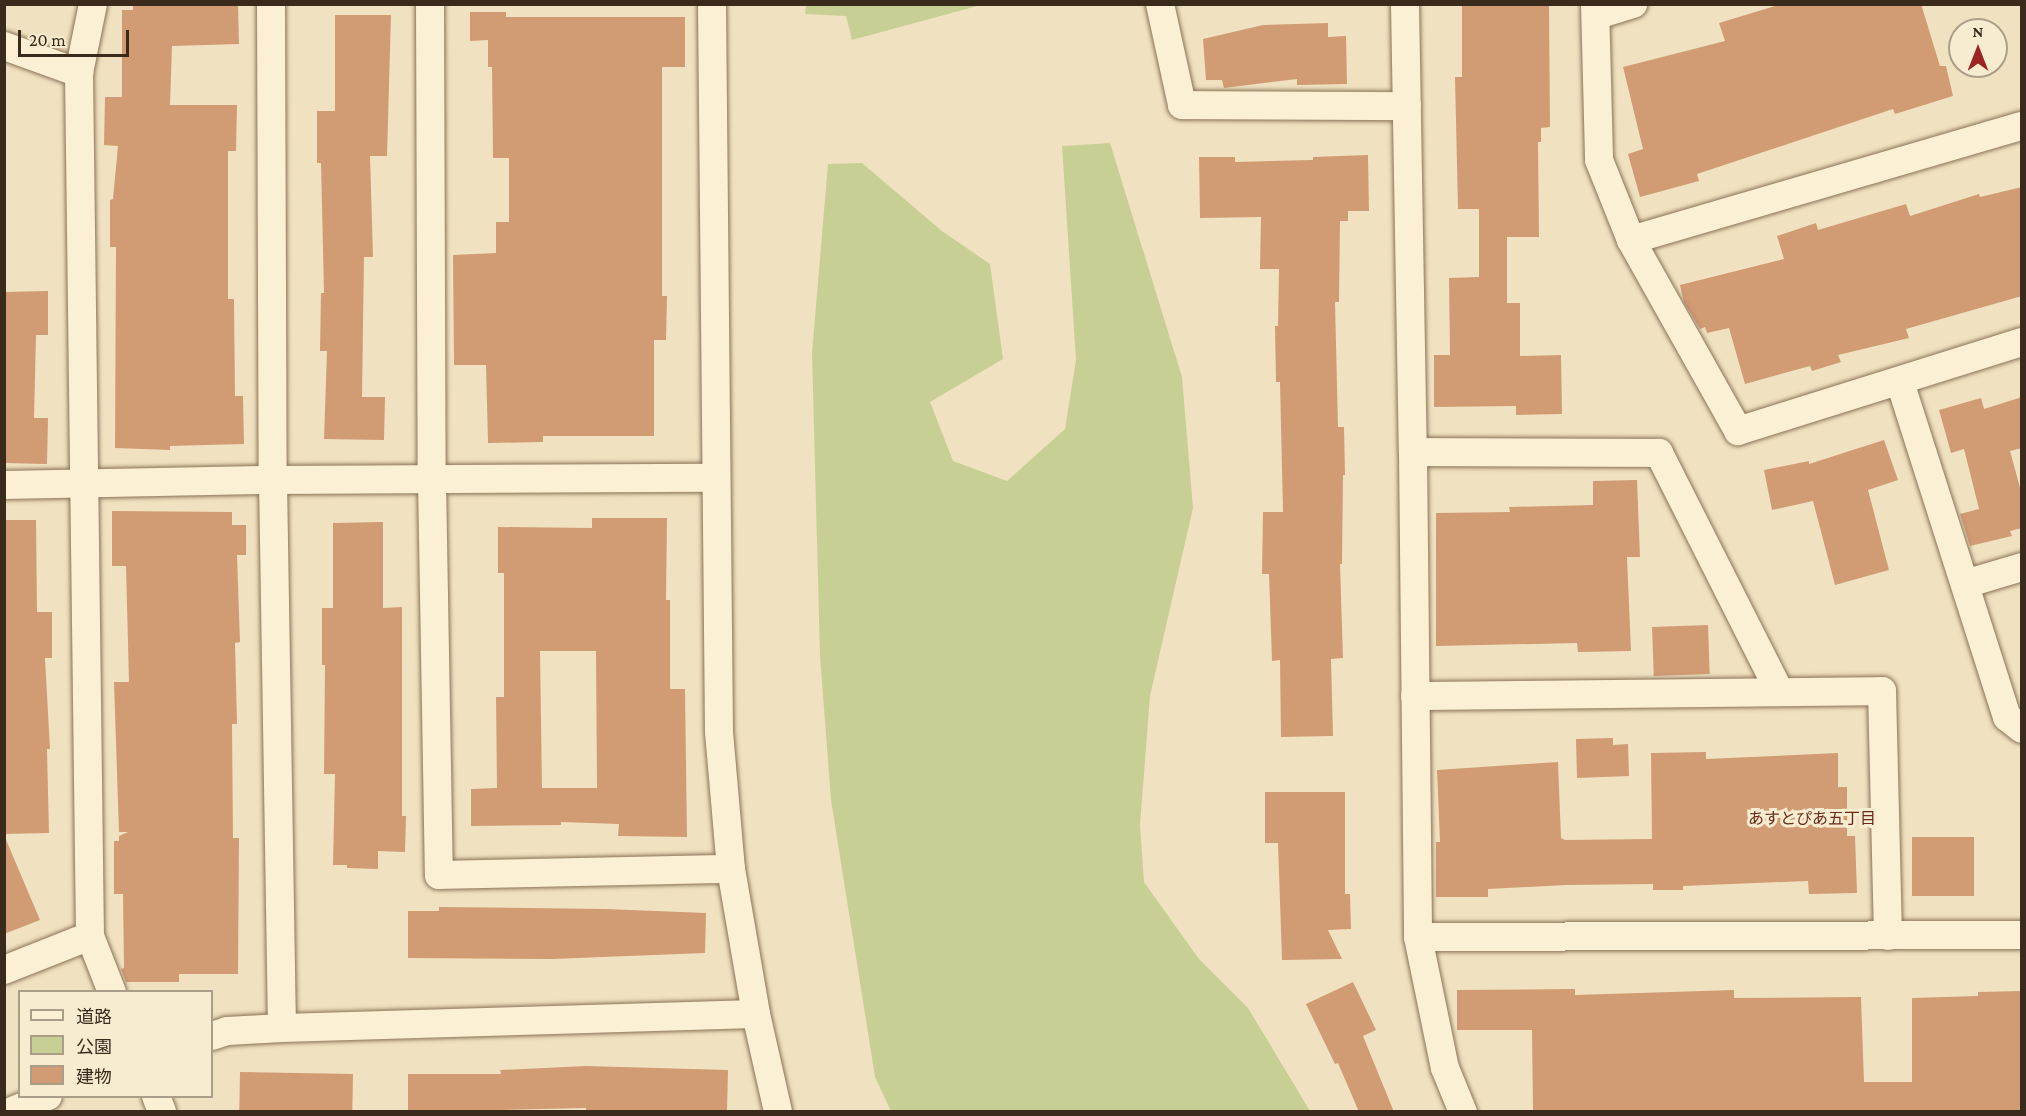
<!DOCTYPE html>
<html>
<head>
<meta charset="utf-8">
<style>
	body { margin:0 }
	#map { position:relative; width:2026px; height:1116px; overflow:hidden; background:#f0e2c0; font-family:"Crimson Pro","Noto Sans JP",serif }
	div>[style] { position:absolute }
	.green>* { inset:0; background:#c8cf94 }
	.building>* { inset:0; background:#d19b74; transform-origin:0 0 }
	.roads { filter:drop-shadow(0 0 2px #8a7357) drop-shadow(0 0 2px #8a7357) }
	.minor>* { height:28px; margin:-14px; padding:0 14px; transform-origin:14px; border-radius:14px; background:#fbefd4 }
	span { translate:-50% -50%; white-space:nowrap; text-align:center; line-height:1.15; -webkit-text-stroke:6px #f7ecd0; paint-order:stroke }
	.neighbourhood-label { font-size:16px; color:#682a19 }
	.frame { position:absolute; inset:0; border:6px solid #392a1c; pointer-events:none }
	.legend { position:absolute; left:18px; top:990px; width:195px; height:108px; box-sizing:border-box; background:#f7ecd0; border:2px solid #ab9e88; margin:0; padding:8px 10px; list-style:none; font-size:18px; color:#392a1c }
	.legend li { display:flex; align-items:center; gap:12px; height:30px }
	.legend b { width:30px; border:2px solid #ab9e88 }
	.north { position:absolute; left:1948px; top:18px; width:60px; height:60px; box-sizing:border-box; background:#f7ecd0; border:2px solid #ab9e88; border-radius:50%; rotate:0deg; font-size:16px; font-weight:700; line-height:24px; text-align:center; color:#392a1c }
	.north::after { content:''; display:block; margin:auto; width:21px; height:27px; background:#9d2424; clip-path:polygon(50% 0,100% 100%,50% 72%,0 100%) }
	.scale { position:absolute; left:18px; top:30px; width:111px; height:27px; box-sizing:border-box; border:3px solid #392a1c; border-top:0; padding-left:8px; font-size:18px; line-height:21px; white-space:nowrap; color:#392a1c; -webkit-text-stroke:4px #f7ecd0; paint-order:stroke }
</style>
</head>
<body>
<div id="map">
	<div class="green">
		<i style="clip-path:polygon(806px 5px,806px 4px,981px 5px,852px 40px,846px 16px,805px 14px)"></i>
		<i style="clip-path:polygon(1110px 143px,1182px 377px,1193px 508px,1150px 696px,1140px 825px,1144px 882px,1199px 959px,1248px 1008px,1310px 1111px,891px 1111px,875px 1077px,831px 800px,820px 656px,812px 353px,828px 164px,862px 163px,942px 231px,990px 264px,1003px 359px,930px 402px,953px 461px,1007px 481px,1065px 429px,1076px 360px,1062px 146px)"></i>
	</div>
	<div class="building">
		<i style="clip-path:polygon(133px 4px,238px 4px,239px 44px,172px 46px,170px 105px,237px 105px,236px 151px,228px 151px,228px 299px,234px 299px,235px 396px,243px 396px,244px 444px,170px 446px,170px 450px,115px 448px,116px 247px,110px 247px,110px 200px,113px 199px,118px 146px,104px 145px,105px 97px,122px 97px,122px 10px,133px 10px)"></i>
		<i style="clip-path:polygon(1462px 4px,1549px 4px,1550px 127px,1541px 128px,1541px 142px,1538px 142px,1539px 237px,1507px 237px,1507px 303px,1520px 303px,1520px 356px,1561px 355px,1562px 414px,1516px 415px,1516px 406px,1434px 407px,1434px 355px,1450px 355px,1449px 278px,1479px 277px,1479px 209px,1458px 209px,1455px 77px,1462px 77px)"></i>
		<i style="clip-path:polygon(1782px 4px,1921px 4px,1940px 66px,1946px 66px,1953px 96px,1895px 114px,1893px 109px,1697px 174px,1699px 181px,1640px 197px,1628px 154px,1643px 149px,1623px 67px,1725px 41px,1719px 23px)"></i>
		<i style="clip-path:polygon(470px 12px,506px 12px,506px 17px,685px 17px,685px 67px,662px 67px,662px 296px,667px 296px,666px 340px,654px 340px,654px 436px,543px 436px,543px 442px,488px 443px,486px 365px,454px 365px,453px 255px,496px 253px,496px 222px,509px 222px,509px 158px,493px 158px,492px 67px,488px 67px,488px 40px,470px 41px)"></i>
		<i style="clip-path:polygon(335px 15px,391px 15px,387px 156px,370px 156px,373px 257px,364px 257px,362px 397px,385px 397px,384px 440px,324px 439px,327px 351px,320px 351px,321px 293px,324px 293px,321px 163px,317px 163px,317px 111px,335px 111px)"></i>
		<i style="clip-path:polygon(1328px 23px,1328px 37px,1346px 36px,1347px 84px,1297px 85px,1297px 79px,1224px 88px,1222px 80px,1206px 80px,1203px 39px,1263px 25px)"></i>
		<i style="clip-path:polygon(1368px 155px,1369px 211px,1348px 211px,1348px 221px,1340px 221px,1339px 302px,1335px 302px,1338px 427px,1344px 427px,1345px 475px,1343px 475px,1342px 564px,1340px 564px,1343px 658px,1331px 659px,1333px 736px,1281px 737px,1280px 660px,1272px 661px,1269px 574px,1262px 574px,1263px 512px,1283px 512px,1280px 382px,1276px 382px,1275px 326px,1278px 326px,1279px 269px,1260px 269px,1261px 217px,1200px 218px,1199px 157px,1235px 157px,1235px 162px,1313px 160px,1313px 157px)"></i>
		<i style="clip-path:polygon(2022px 187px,2022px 296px,1906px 329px,1909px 338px,1838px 355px,1841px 362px,1812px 371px,1810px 366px,1745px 384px,1729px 328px,1707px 333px,1705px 327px,1700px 329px,1684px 302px,1680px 285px,1784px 259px,1777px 236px,1816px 223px,1818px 230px,1906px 204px,1910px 216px,1979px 194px,1980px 197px)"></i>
		<i style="clip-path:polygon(48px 291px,48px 335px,36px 335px,34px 418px,48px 418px,47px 464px,4px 463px,4px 292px)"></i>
		<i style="clip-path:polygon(2022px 397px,2022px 448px,2010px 451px,2022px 495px,2022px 528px,2010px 531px,2012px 536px,1970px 546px,1960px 514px,1979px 509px,1964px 449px,1951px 453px,1939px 410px,1981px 398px,1984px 409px)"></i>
		<i style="clip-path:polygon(1884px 440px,1898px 480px,1868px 490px,1889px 570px,1835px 585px,1813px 501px,1772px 510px,1764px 470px,1809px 461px,1809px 464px)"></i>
		<i style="clip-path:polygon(1637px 480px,1640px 557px,1627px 557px,1631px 651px,1578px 652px,1577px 643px,1436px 646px,1436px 513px,1510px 512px,1509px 507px,1593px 505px,1593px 481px)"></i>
		<i style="clip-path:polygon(112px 511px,232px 512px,232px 525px,246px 525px,246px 555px,237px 555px,240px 642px,235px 643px,237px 724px,232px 724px,233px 838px,239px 838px,238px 974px,179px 974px,179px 982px,126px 982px,121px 969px,124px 968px,123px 894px,114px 894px,114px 841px,119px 841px,119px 836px,128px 832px,119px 832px,114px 682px,129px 682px,126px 566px,112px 566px)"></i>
		<i style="clip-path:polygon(evenodd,592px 518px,667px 518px,666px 600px,670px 600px,670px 689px,685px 689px,687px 837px,618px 836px,619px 824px,561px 822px,561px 825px,471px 826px,471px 789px,497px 788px,496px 697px,504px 697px,504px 573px,498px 573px,498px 527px,592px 528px,592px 518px,540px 651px,596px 651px,597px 788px,542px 788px,540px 651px)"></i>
		<i style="clip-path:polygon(4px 520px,36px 520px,37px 612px,52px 612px,52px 658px,45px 658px,50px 749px,47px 749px,49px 833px,4px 834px)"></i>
		<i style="clip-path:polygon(383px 522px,383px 608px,402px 607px,402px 816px,406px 816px,405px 852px,378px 851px,378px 869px,347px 868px,347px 865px,333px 865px,335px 774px,324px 774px,325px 665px,322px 665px,322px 608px,333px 608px,333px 523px)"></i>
		<i style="left:1708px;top:625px;width:49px;height:56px;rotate:88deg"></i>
		<i style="clip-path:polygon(1613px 738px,1613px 745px,1628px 744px,1629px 776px,1577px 778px,1576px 739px)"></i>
		<i style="clip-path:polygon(1706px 752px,1706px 759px,1838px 753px,1838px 787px,1847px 787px,1847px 836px,1855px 836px,1857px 893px,1809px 894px,1808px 881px,1683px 886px,1683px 890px,1653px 890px,1653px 884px,1566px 885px,1488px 889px,1488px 897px,1436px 897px,1436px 842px,1440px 842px,1437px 770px,1558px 762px,1561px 838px,1565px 840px,1652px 839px,1651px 753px)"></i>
		<i style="clip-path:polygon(1265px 792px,1345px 792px,1345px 894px,1350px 894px,1351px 929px,1328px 930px,1342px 959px,1282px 960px,1278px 843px,1265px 843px)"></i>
		<i style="clip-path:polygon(4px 835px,40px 920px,4px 934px)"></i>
		<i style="left:1912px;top:837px;width:62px;height:59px"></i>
		<i style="clip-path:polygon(439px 907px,605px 909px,706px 913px,705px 953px,552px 959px,408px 958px,408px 911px,439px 911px)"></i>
		<i style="clip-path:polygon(1353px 982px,1376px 1030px,1363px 1036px,1394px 1112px,1359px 1112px,1338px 1063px,1335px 1064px,1306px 1004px)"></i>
		<i style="clip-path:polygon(1575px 989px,1575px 995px,1734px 990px,1734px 998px,1861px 997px,1864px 1082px,1912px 1082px,1912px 998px,1978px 996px,1978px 992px,2022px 991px,2022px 1112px,1533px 1112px,1532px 1030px,1457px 1030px,1457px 990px)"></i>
		<i style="clip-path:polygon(586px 1066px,728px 1070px,727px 1112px,586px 1111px,586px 1108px,408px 1112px,408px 1074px,501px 1074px,500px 1070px)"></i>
		<i style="left:240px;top:1072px;width:113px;height:40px;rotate:1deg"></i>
	</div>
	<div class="roads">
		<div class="minor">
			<i style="left:93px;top:4px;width:70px;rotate:101.5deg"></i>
			<i style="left:79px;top:73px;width:863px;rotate:89.27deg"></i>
			<i style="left:90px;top:936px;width:60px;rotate:68.6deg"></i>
			<i style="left:271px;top:4px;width:476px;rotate:89.8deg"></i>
			<i style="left:273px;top:480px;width:548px;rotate:89.06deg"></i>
			<i style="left:430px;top:4px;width:476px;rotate:89.8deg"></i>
			<i style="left:432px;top:480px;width:395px;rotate:89deg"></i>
			<i style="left:439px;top:875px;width:292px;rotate:-1.2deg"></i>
			<i style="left:712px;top:4px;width:728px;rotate:89.45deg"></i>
			<i style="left:719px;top:732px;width:138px;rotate:85deg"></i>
			<i style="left:731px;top:869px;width:147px;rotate:80.2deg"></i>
			<i style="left:756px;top:1014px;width:100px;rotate:77.3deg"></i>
			<i style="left:1160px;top:4px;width:103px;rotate:77.7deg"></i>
			<i style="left:1182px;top:105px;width:225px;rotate:0.3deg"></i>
			<i style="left:1405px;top:4px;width:448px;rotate:89deg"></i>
			<i style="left:1413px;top:452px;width:485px;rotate:89.4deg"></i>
			<i style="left:1418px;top:937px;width:134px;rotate:78.4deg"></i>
			<i style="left:1445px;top:1068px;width:48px;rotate:67.8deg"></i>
			<i style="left:1595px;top:4px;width:156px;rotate:88.5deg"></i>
			<i style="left:1599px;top:160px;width:86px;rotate:68.2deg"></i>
			<i style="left:1631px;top:240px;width:219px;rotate:60.7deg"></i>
			<i style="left:1738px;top:431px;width:298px;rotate:-17.4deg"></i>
			<i style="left:1597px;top:15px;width:38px;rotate:-17deg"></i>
			<i style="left:4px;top:46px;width:80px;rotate:19.8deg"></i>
			<i style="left:1631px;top:240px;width:407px;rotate:-16.3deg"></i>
			<i style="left:1900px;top:382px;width:352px;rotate:72.3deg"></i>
			<i style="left:2007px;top:717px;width:19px;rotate:39deg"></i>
			<i style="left:1413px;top:452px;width:246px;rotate:0.2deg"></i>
			<i style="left:1659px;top:453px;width:267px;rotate:63.2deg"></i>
			<i style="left:4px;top:485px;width:269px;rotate:-1.1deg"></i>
			<i style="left:273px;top:480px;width:443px;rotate:-0.3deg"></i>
			<i style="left:1965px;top:584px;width:59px;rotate:-16.6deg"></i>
			<i style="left:1415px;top:696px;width:467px;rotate:-0.6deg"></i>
			<i style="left:1882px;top:691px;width:245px;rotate:88.6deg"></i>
			<i style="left:1418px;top:937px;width:604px;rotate:-0.19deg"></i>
			<i style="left:4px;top:970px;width:92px;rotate:-21.6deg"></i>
			<i style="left:212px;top:1036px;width:16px;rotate:-18deg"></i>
			<i style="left:227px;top:1031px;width:55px;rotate:-3.1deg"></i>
			<i style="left:282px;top:1028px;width:474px;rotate:-1.7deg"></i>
			<i style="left:156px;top:1096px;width:17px;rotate:69deg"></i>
			<i style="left:10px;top:1112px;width:41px;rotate:-22.8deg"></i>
		</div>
	</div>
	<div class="neighbourhood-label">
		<span style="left:1812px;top:819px">あすとぴあ五丁目</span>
	</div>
	<div class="frame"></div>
	<ul class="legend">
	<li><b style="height:8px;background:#fbefd4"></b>道路</li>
	<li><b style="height:16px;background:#c8cf94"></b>公園</li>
	<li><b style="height:16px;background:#d19b74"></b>建物</li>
	</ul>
	<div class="north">N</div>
	<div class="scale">20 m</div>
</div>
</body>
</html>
